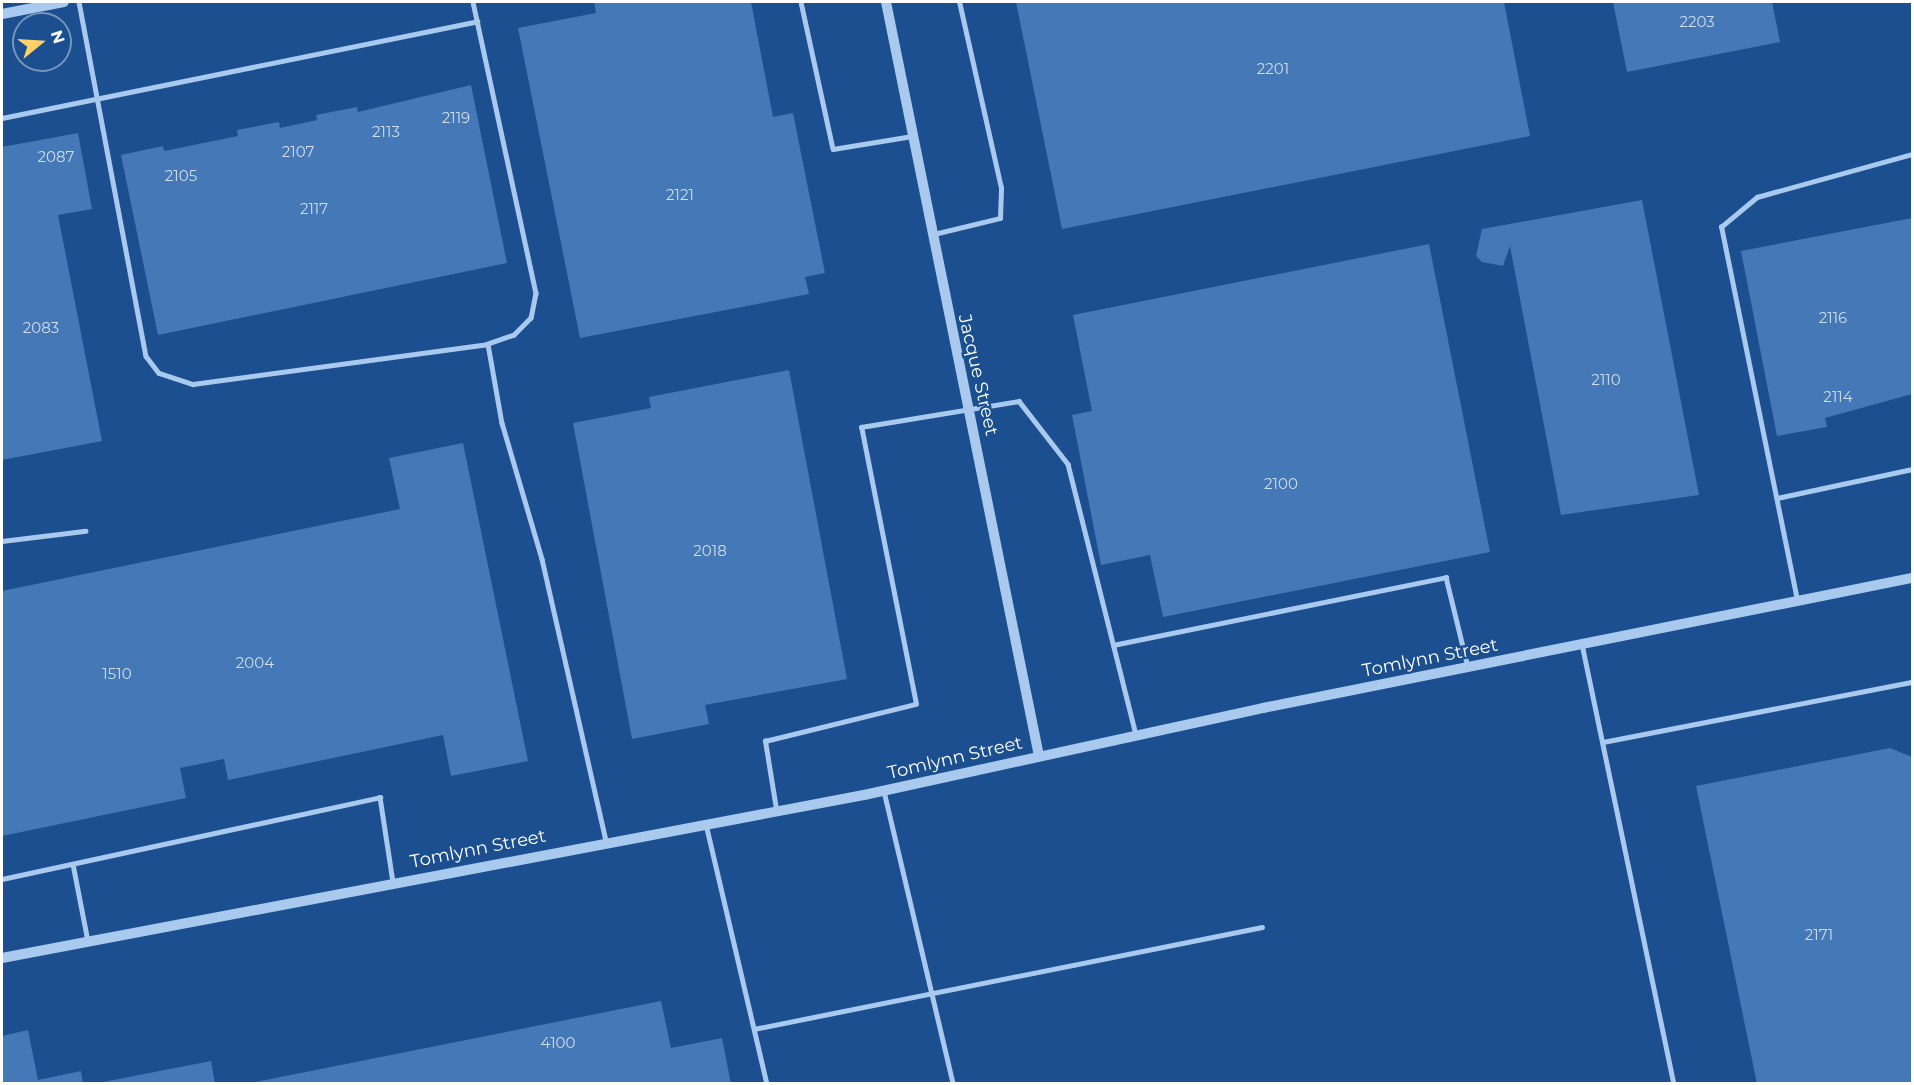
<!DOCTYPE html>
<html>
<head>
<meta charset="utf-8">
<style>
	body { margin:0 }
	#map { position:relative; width:1914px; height:1085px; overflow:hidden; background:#1b4f8f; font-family:Montserrat,sans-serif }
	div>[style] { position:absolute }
	.building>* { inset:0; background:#4478b7 }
	.service>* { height:4.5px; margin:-2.25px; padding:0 2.25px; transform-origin:2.25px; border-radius:2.25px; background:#a9c9ee }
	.tertiary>* { height:10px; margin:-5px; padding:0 5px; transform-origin:5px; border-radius:5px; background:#a9c9ee }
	span { translate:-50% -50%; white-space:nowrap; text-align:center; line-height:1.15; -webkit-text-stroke:4.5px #1b4f8f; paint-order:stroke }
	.number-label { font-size:15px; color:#d0dded }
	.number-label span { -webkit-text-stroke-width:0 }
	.street-label { font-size:18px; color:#fff }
	.frame { position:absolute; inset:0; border:3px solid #fff; pointer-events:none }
	.north { position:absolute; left:12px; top:12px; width:60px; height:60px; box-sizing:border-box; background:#1b4f8f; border:2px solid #7695bc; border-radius:50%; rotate:72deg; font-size:16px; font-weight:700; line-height:24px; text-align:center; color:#fff }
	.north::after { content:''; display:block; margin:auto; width:21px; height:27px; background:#ffd166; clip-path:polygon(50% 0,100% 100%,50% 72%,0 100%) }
</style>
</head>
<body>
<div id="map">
	<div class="building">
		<i style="clip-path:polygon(594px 2px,751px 2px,773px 117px,793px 113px,825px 273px,805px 277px,809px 294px,580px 338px,518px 28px,596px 13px)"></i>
		<i style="clip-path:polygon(1016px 2px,1504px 2px,1530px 136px,1062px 229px)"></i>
		<i style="clip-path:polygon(1613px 2px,1772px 2px,1780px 42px,1627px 72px)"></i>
		<i style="clip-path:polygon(471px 85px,507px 263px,158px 335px,121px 155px,163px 146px,164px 151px,238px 136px,237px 130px,279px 122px,280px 128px,317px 120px,316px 115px,357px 107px,358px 112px)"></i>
		<i style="clip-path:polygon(78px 133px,92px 209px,58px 215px,102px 441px,2px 460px,2px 147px)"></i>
		<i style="clip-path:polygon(1642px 200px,1699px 495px,1561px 515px,1510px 246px,1503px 266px,1482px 262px,1476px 256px,1482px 229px)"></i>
		<i style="clip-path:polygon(1912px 218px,1912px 394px,1825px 418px,1827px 427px,1777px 436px,1741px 251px)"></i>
		<i style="clip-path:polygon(1429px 244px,1490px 552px,1163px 617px,1150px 555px,1101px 565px,1072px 415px,1092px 411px,1073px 315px)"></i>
		<i style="clip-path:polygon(789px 370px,847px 679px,705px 705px,709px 724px,632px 739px,573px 423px,651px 408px,649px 397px)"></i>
		<i style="clip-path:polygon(463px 443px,528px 761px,451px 776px,443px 735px,228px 780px,224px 759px,180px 768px,186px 798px,2px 836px,2px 591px,400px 509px,389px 458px)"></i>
		<i style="clip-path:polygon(1890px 748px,1912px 757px,1912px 1084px,1757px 1084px,1696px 786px)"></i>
		<i style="clip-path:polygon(661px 1001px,671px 1048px,722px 1038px,731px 1084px,245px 1084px)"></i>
		<i style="clip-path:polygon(28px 1030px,38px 1080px,81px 1071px,83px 1084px,2px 1084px,2px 1036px)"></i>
		<i style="clip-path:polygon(211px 1061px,215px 1084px,103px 1084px,103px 1082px)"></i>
	</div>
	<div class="service">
		<i style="left:79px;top:2px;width:360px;rotate:79.3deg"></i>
		<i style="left:146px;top:356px;width:21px;rotate:53deg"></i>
		<i style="left:159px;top:373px;width:36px;rotate:18deg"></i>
		<i style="left:193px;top:384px;width:298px;rotate:-7.7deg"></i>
		<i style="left:488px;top:344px;width:80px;rotate:80deg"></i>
		<i style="left:502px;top:423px;width:142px;rotate:73.6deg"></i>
		<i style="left:542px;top:559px;width:289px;rotate:77.2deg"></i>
		<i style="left:473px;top:2px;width:298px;rotate:77.8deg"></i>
		<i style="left:536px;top:293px;width:25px;rotate:101deg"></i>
		<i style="left:531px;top:318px;width:24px;rotate:135deg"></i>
		<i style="left:514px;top:335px;width:28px;rotate:161deg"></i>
		<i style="left:801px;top:2px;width:150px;rotate:77.7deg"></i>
		<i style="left:833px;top:149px;width:80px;rotate:-9.3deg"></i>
		<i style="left:2px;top:118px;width:485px;rotate:-11.5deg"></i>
		<i style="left:934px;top:234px;width:68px;rotate:-13.6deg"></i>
		<i style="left:1000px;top:218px;width:30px;rotate:-88deg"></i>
		<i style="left:1001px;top:188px;width:191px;rotate:-102.7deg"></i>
		<i style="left:1777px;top:498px;width:138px;rotate:-12.1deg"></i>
		<i style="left:2px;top:541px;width:84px;rotate:-6.9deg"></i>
		<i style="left:1797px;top:600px;width:381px;rotate:-101.5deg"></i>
		<i style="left:1721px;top:227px;width:47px;rotate:-39.8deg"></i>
		<i style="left:1757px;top:197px;width:161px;rotate:-15.5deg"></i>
		<i style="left:1582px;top:644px;width:450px;rotate:78.2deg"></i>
		<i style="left:1113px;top:645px;width:340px;rotate:-11.5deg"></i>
		<i style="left:1446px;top:577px;width:93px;rotate:76.3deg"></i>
		<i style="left:1603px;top:742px;width:315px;rotate:-11deg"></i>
		<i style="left:884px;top:791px;width:301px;rotate:76.7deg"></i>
		<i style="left:776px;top:809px;width:69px;rotate:-99.2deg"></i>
		<i style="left:765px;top:741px;width:155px;rotate:-13.8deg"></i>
		<i style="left:916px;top:704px;width:282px;rotate:-101.2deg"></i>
		<i style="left:861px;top:427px;width:160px;rotate:-9.3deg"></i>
		<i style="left:1019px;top:401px;width:80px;rotate:52.1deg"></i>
		<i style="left:1068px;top:464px;width:278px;rotate:75.9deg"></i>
		<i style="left:706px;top:824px;width:267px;rotate:76.8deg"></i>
		<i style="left:73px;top:864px;width:78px;rotate:79deg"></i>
		<i style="left:2px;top:879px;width:387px;rotate:-12.2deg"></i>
		<i style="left:380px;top:797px;width:86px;rotate:81.3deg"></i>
		<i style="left:754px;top:1029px;width:518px;rotate:-11.35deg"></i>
	</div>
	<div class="tertiary">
		<i style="left:886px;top:2px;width:769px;rotate:78.53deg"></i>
		<i style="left:2px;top:14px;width:63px;rotate:-11deg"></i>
		<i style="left:2px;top:958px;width:877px;rotate:-10.71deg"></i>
		<i style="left:864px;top:795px;width:408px;rotate:-12.3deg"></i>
		<i style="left:1263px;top:708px;width:662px;rotate:-11.33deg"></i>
	</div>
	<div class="number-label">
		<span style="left:1697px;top:22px">2203</span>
		<span style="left:1273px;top:69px">2201</span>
		<span style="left:456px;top:118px">2119</span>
		<span style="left:386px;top:132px">2113</span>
		<span style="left:298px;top:152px">2107</span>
		<span style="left:56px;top:157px">2087</span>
		<span style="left:181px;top:176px">2105</span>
		<span style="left:680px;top:195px">2121</span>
		<span style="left:314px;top:209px">2117</span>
		<span style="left:1833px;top:318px">2116</span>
		<span style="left:41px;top:328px">2083</span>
		<span style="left:1606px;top:380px">2110</span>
		<span style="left:1838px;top:397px">2114</span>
		<span style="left:1281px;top:484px">2100</span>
		<span style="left:710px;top:551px">2018</span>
		<span style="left:255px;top:663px">2004</span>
		<span style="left:117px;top:674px">1510</span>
		<span style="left:1819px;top:935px">2171</span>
		<span style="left:558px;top:1043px">4100</span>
	</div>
	<div class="street-label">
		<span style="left:978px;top:375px;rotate:77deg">Jacque Street</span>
		<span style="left:1430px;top:658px;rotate:-11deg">Tomlynn Street</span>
		<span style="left:955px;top:758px;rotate:-13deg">Tomlynn Street</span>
		<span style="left:478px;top:849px;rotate:-11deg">Tomlynn Street</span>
	</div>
	<div class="frame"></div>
	<div class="north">N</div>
</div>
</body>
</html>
